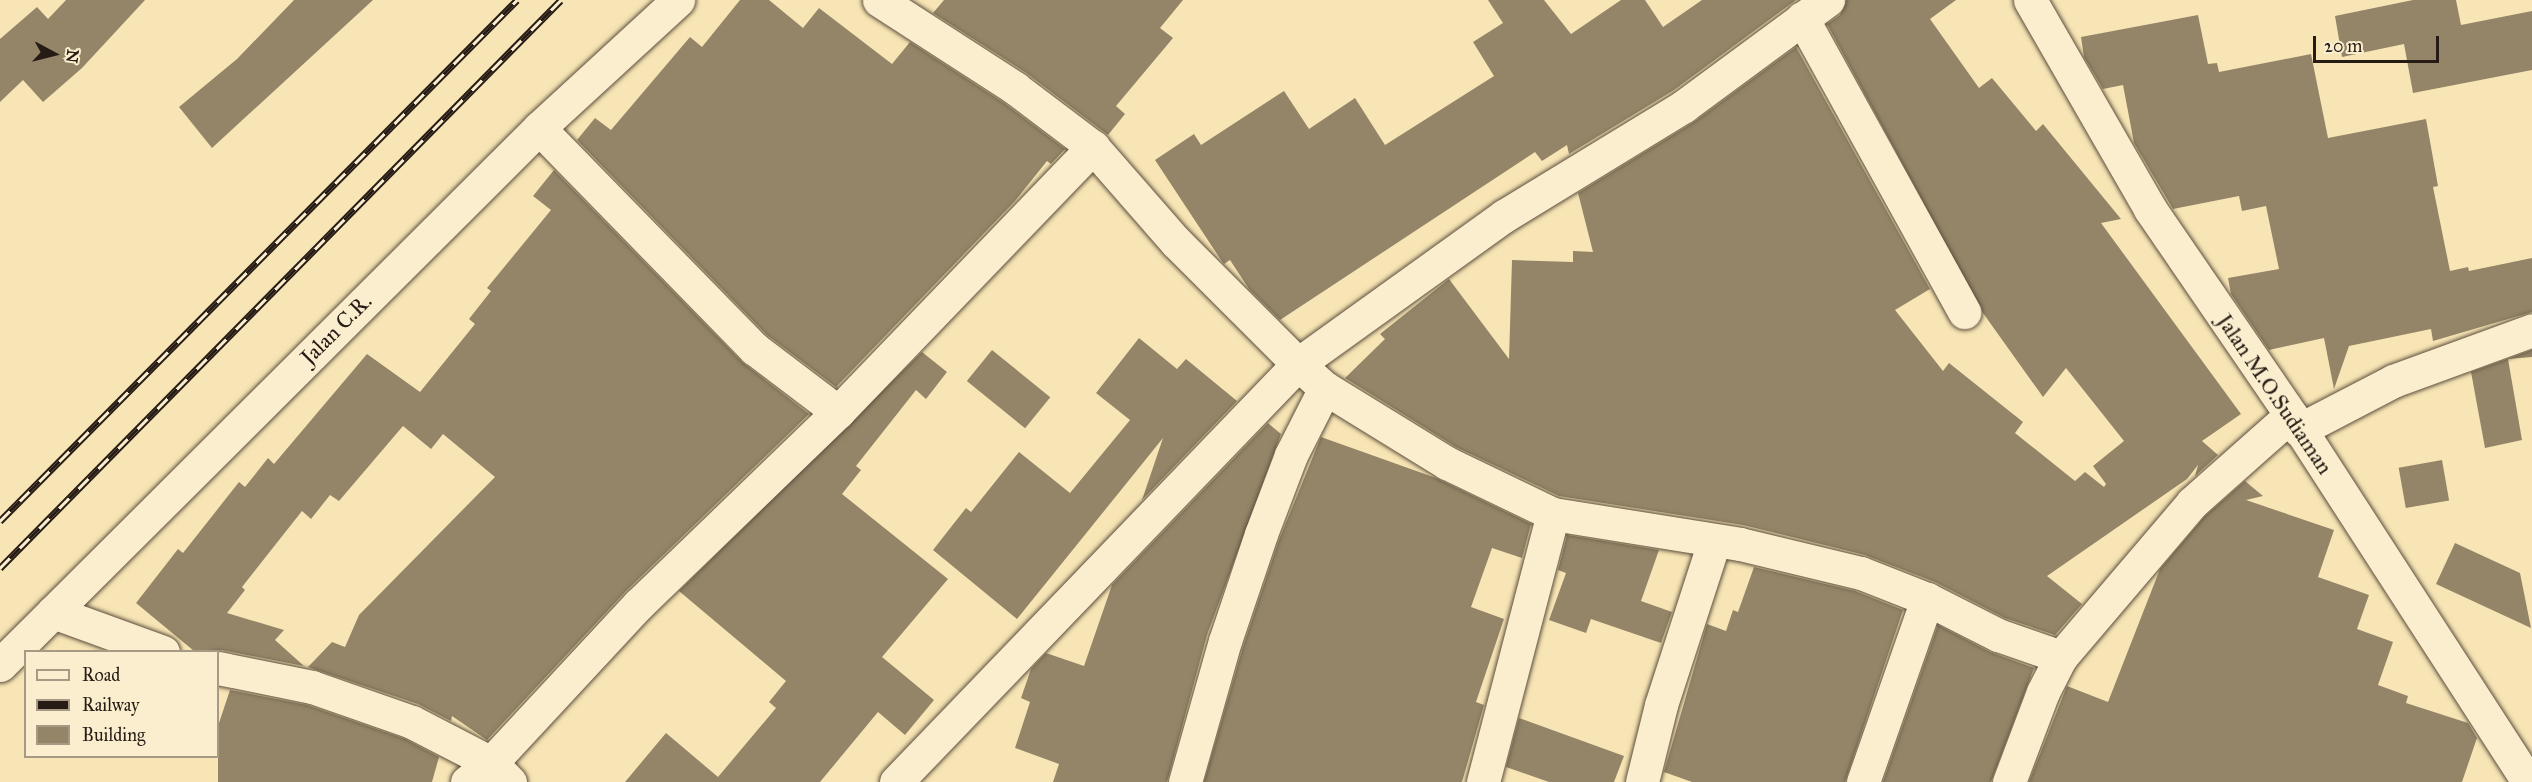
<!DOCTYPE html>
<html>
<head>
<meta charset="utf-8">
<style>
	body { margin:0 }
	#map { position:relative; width:2532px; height:782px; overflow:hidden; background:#f8e5b5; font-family:"IM FELL Great Primer",serif }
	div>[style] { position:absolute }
	.building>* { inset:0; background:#948568; transform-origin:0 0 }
	.roads { filter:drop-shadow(0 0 2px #5b4e3d) drop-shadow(0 0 2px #5b4e3d) }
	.minor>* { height:33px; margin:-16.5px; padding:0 16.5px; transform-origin:16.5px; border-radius:16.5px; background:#faeecf }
	.rail>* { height:7px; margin-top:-3.5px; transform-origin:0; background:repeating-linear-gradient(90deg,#faeecf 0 14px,#271c15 0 28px); box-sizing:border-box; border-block:2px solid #271c15 }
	span { translate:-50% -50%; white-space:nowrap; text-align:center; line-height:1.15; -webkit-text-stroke:4.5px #faeecf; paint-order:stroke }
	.street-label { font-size:22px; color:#271c15 }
	.legend { position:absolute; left:24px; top:650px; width:195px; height:108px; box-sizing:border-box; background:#faeecf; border:2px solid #a69a85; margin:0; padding:8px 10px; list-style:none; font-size:18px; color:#271c15 }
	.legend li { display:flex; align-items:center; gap:12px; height:30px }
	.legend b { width:30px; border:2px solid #a69a85 }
	.north { position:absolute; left:24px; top:24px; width:60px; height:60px; -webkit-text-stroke:4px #faeecf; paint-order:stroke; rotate:97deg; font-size:16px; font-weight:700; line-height:24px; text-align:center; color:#271c15 }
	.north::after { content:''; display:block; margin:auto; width:21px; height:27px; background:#271c15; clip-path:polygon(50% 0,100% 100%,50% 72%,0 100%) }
	.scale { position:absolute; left:2313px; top:36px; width:126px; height:27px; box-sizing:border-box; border:3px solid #271c15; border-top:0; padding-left:8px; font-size:18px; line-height:21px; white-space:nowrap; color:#271c15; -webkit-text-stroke:4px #faeecf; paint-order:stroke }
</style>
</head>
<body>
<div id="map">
	<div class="building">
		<i style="clip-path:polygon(66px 0,145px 0,82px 68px,43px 102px,23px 80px,0 102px,0 39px,37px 7px,48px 19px)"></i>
		<i style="clip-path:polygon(294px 0,373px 0,212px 148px,179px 107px,237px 59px)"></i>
		<i style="clip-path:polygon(740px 0,769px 0,803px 28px,819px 8px,892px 64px,910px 42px,1004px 103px,1065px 149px,1051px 164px,1047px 161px,1015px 201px,836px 387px,767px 335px,577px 140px,595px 118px,611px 130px,690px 37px,702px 47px)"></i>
		<i style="clip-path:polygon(944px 0,1183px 0,1160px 28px,1173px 38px,1116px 106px,1125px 114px,1108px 135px,1025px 72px,933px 13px)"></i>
		<i style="clip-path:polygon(1488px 0,1544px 0,1571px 34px,1621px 0,1645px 0,1663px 27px,1702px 0,1796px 0,1674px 90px,1569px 154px,1567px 145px,1542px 161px,1535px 152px,1280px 320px,1249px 289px,1230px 260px,1224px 264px,1221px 260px,1155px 160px,1194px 134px,1201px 145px,1284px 91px,1309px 129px,1355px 98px,1385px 145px,1494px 76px,1473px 42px,1503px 23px)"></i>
		<i style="clip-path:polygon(1846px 0,1956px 0,1930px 19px,1979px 88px,1992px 78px,2036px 131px,2043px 124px,2121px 219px,2101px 223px,2241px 414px,2202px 441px,2218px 455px,2195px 476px,2198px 465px,2187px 479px,2047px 576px,2082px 604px,2055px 635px,2005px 618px,1935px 582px,1865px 555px,1743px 525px,1559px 496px,1456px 447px,1345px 378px,1385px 339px,1380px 334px,1449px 279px,1509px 359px,1512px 260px,1573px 262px,1573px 251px,1593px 252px,1578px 193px,1694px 122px,1796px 47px,1930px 289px,1895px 310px,1943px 371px,1949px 363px,2023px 422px,2015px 433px,2075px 481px,2085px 472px,2104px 487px,2106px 484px,2093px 466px,2124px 441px,2066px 368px,2043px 397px,1983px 313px,1827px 24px,1840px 15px)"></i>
		<i style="clip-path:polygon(2413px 0,2456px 0,2461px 25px,2532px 11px,2532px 70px,2413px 93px,2404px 44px,2342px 57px,2335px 16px)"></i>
		<i style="clip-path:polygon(2198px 15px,2208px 64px,2217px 63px,2219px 72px,2311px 54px,2328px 138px,2426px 119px,2438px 186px,2433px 187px,2450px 271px,2468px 267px,2469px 271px,2532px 258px,2532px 312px,2433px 341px,2431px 329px,2349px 346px,2334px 389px,2324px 338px,2269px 350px,2231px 294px,2228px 278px,2279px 269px,2266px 206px,2242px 211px,2239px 196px,2173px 209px,2134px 143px,2123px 85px,2103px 89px,2084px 57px,2081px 37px)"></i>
		<i style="clip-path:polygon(554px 170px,742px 362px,809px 414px,626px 591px,487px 740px,452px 716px,451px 721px,418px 704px,308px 667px,332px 642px,345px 647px,359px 615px,495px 477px,443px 434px,431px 449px,403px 426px,339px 501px,330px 495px,311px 519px,302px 511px,242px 587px,245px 590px,227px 613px,284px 630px,275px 640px,304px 666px,222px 650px,194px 651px,136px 603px,178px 549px,183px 553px,239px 482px,245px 487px,268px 458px,274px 464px,367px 354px,420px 392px,475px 324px,469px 319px,491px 291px,487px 288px,551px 210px,533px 196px)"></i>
		<i style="clip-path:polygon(1139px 338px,1177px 369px,1186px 359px,1237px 401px,1142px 500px,1163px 438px,1017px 619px,933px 550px,966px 508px,971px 512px,1019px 452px,1070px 493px,1130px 420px,1096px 393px)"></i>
		<i style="left:992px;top:350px;width:75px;height:40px;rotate:39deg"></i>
		<i style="clip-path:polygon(2532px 350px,2532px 357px,2508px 359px,2522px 440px,2485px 448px,2471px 372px)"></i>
		<i style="clip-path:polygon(922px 352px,947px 372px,926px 399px,916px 390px,856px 466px,861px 470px,842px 494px,948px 579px,882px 657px,934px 700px,905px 735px,878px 712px,820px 782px,625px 782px,666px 733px,718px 777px,776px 708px,769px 702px,786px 681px,679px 591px)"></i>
		<i style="clip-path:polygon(1268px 423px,1281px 434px,1207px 635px,1167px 782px,1053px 782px,1059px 764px,1015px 748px,1030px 702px,1021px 698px,1031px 669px,1046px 653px,1084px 666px,1112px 585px)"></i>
		<i style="clip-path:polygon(1321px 437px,1436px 478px,1531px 524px,1522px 558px,1492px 548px,1471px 607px,1504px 619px,1476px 702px,1484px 705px,1462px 782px,1204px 782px,1243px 647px,1279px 540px)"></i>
		<i style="left:2442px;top:460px;width:41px;height:44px;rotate:80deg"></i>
		<i style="clip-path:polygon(2245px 481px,2263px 496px,2246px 500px,2334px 530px,2318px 577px,2369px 595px,2357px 629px,2393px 642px,2378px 685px,2408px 696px,2406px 703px,2468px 723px,2477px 738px,2462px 782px,2029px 782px,2067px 686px,2108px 702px,2160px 569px,2205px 516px)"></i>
		<i style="clip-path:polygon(1567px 535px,1659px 550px,1641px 601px,1672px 612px,1661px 643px,1591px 619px,1586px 633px,1549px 620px,1566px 573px,1558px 570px)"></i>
		<i style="clip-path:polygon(2455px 543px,2520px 573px,2531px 628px,2436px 584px)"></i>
		<i style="clip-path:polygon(1754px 567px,1855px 591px,1903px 610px,1845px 782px,1692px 782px,1664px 772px,1707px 624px,1726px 631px,1733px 610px,1738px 612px)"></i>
		<i style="clip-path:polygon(1938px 625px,1990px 652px,2034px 668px,1991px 782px,1883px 782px)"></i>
		<i style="clip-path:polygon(230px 690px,307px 705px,405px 739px,439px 757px,432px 782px,218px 782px,218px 726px)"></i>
		<i style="clip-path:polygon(1519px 718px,1624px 756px,1614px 782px,1549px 782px,1506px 767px)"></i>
	</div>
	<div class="roads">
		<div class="minor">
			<i style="left:879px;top:0;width:162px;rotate:32.9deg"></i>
			<i style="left:1015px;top:88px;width:98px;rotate:37.1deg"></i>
			<i style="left:1093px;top:147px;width:126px;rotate:48.9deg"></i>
			<i style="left:1176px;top:242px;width:173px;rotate:45deg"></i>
			<i style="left:1298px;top:364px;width:36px;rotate:42deg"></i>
			<i style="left:1325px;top:388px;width:143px;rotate:31.6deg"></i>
			<i style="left:1447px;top:463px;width:118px;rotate:25.7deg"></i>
			<i style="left:1553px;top:514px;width:189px;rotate:9.1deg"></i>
			<i style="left:1740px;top:544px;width:124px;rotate:13.5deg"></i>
			<i style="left:1861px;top:573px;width:71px;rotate:21.5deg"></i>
			<i style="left:1927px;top:599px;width:80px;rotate:26.9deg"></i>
			<i style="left:1998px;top:635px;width:67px;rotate:19.2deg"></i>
			<i style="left:2030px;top:0;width:241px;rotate:60.1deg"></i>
			<i style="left:2150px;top:209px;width:250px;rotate:55.6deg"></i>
			<i style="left:2291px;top:415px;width:437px;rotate:57.1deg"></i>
			<i style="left:1802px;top:18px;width:336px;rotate:61.1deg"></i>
			<i style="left:539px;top:128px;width:309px;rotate:45.7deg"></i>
			<i style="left:755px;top:349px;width:104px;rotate:37.2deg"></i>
			<i style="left:2299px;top:430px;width:106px;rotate:-27.5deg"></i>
			<i style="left:2393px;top:381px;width:148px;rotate:-20.1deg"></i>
			<i style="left:53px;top:612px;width:117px;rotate:20deg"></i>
			<i style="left:0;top:665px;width:761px;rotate:-44.89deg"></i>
			<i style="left:539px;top:128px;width:189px;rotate:-42.6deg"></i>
			<i style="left:218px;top:668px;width:96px;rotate:11.4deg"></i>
			<i style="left:312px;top:687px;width:106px;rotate:19.3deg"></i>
			<i style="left:412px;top:722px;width:89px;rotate:27.4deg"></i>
			<i style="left:491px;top:763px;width:27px;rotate:45deg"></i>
			<i style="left:467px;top:782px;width:31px;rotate:-38deg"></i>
			<i style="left:491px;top:763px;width:217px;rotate:-47.1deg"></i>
			<i style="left:639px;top:604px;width:277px;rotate:-44deg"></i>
			<i style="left:838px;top:412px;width:368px;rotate:-46.1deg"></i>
			<i style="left:896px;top:782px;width:580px;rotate:-46.12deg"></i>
			<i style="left:1298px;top:364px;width:254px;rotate:-35.7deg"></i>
			<i style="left:1504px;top:216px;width:211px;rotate:-31.4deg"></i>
			<i style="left:1684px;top:106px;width:179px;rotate:-36.4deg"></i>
			<i style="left:1185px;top:782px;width:147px;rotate:-74.2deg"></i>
			<i style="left:1225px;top:641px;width:113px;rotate:-71.4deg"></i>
			<i style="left:1261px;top:534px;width:85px;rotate:-69.2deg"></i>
			<i style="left:1291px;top:455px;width:75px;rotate:-63.1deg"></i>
			<i style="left:1483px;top:782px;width:277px;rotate:-75.4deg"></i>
			<i style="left:1642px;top:782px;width:79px;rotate:-76.1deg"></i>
			<i style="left:1661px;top:705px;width:171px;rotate:-72deg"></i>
			<i style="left:1863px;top:782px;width:194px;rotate:-70.7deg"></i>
			<i style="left:2009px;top:782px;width:96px;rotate:-69.3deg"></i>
			<i style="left:2043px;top:692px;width:39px;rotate:-63deg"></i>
			<i style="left:2061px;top:657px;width:202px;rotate:-49.6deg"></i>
			<i style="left:2192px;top:503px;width:132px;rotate:-41.6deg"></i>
		</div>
	</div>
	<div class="rail">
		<i style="left:0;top:521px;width:734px;rotate:-45.22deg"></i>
		<i style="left:0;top:568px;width:798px;rotate:-45.36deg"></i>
	</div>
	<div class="street-label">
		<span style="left:336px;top:329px;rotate:-45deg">Jalan C.R.</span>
		<span style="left:2275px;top:394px;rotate:56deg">Jalan M.O.Sudiaman</span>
	</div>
	<ul class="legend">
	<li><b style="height:8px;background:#faeecf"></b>Road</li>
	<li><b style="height:8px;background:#271c15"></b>Railway</li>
	<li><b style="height:16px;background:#948568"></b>Building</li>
	</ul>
	<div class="north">N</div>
	<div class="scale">20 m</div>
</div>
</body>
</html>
